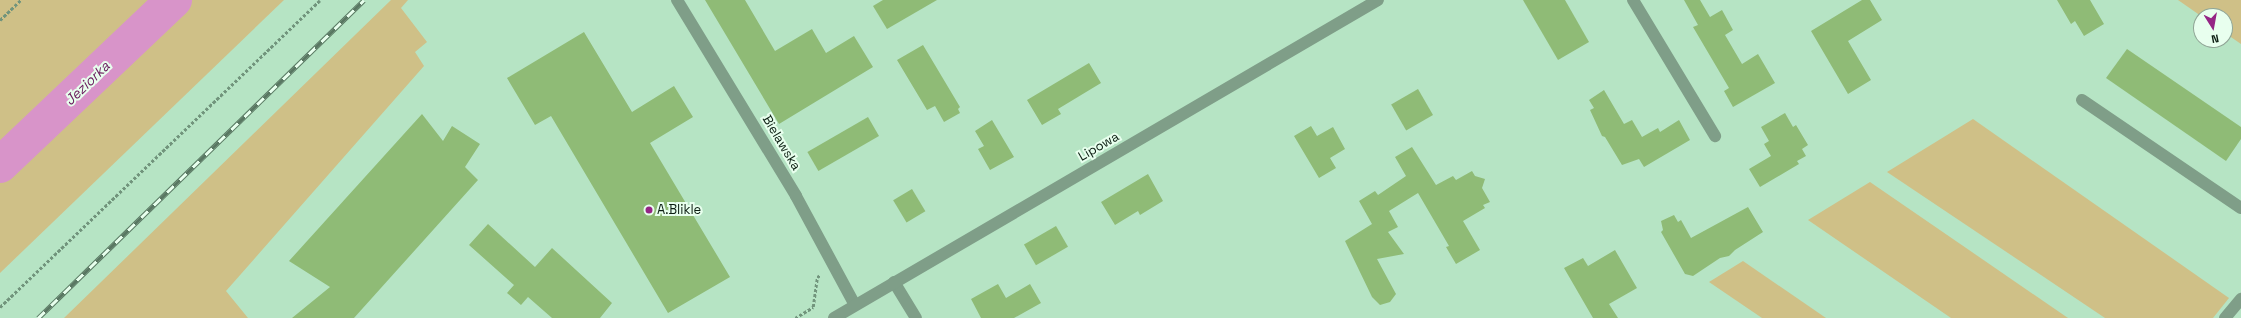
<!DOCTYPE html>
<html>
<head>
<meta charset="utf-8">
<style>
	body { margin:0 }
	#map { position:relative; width:2241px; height:318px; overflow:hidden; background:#b6e4c4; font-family:"Space Grotesk",sans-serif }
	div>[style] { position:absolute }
	.green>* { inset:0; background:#cfc087 }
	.river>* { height:36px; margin:-18px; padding:0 18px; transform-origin:18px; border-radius:18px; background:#d894c9 }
	.building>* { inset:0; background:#8fbb76; transform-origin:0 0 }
	.path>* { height:2.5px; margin-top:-1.25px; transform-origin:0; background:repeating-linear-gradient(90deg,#71947c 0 3px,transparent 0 5px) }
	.minor>* { height:12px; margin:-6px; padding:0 6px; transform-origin:6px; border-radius:6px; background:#7f9e88 }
	.rail>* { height:4.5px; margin-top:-2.25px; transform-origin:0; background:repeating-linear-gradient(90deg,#e8ffee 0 9px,#597762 0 18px); box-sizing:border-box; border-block:1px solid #597762 }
	.dots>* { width:11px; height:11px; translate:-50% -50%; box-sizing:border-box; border:2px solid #e8ffee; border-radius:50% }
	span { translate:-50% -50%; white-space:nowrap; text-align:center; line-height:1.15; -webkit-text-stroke:4px #e8ffee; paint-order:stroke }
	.street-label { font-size:13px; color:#0c1e12 }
	.poi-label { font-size:13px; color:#0c1e12 }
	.left { translate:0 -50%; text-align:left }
	.water-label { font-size:14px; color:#68195c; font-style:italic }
	.north { position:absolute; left:2193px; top:8px; width:40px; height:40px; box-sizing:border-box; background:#e8ffee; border:1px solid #90a596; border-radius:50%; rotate:169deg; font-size:11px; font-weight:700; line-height:16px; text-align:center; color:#0c1e12 }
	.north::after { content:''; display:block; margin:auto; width:14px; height:18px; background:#952585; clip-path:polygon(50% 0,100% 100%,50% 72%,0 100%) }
</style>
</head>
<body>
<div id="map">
	<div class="green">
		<i style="clip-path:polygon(0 0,284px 0,0 273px)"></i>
		<i style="clip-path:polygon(391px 0,408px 0,401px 8px,427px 42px,415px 52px,424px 66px,226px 291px,248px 318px,64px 318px)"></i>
		<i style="clip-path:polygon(2178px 0,2241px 0,2241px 44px,2225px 33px,2225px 16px,2201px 16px)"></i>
		<i style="clip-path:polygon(1973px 119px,2229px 298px,2213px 318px,2105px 318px,1887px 172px)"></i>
		<i style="clip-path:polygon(1870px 182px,2068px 318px,1951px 318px,1808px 220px)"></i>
		<i style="clip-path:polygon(1743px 261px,1826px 318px,1762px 318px,1709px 282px)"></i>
	</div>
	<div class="river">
		<i style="left:0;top:165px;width:240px;rotate:-43.5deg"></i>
	</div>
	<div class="building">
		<i style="clip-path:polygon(705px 0,745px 0,775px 51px,812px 29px,826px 53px,854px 36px,873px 67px,779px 124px)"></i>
		<i style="clip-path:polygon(883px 0,937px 0,887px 29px,873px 6px)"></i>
		<i style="clip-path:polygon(1523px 0,1565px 0,1589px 42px,1558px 60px)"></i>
		<i style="clip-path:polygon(1684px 0,1700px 0,1710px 17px,1722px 10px,1733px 30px,1725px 35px,1742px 64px,1758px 54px,1775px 83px,1733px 107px,1724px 91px,1729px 88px,1693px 27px,1698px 25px)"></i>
		<i style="clip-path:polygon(1862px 0,1870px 0,1882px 20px,1848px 41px,1871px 80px,1848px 94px,1811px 31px)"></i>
		<i style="clip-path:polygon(2057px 0,2090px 0,2104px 24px,2084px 36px,2075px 21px,2071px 24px)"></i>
		<i style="clip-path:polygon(584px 32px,632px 112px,674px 86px,693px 117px,650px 143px,730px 277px,668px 313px,551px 116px,535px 125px,507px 78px)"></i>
		<i style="clip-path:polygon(923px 45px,960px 107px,958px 109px,960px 113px,944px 122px,935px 106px,927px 110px,897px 60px)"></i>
		<i style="clip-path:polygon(2127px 49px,2241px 127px,2241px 139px,2226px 161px,2106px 78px)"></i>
		<i style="clip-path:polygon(1089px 63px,1101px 83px,1058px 109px,1061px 114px,1042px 125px,1027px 100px)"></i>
		<i style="left:1418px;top:89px;width:30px;height:31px;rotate:60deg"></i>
		<i style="clip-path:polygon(1604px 90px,1624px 124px,1632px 120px,1642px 137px,1658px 128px,1660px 132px,1679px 120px,1690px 140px,1644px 167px,1639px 159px,1622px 165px,1605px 137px,1602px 136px,1590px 110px,1594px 108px,1589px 100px)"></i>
		<i style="clip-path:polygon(1785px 113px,1793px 127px,1796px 125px,1808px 145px,1802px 149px,1806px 156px,1797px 161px,1799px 164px,1760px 187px,1749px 169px,1771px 156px,1764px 144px,1769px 141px,1761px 127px)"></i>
		<i style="clip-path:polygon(422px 114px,443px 141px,452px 126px,480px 144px,465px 167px,478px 180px,354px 318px,292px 318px,330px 287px,289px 261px)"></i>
		<i style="left:868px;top:117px;width:22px;height:70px;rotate:60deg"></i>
		<i style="clip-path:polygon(992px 120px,1014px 157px,990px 170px,978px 149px,984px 146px,975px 131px)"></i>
		<i style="clip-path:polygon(1311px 126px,1317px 136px,1333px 127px,1345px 149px,1330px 158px,1336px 168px,1319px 178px,1294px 136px)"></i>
		<i style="clip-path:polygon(1412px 147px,1436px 185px,1453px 176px,1456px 180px,1472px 171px,1475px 176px,1485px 179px,1482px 188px,1490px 202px,1483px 205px,1485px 208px,1463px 221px,1480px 250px,1456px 264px,1446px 247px,1449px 246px,1418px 193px,1389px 211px,1398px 227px,1388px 232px,1404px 254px,1377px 259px,1396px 294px,1390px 302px,1380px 305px,1372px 297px,1345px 241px,1372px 224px,1359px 201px,1375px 191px,1378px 195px,1406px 176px,1395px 157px)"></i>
		<i style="clip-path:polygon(1148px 174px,1163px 201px,1140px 215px,1138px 211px,1115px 225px,1101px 202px)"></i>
		<i style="left:912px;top:189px;width:26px;height:22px;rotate:59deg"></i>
		<i style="clip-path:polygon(1748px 207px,1763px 232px,1735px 250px,1729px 256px,1720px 258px,1693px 276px,1685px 274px,1661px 232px,1663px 230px,1661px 221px,1674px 215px,1678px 222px,1681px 220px,1691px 238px)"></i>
		<i style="clip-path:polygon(488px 224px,535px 267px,552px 248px,612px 303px,600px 318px,552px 318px,528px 297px,521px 305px,507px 293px,514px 285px,469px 245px)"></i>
		<i style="left:1056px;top:226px;width:24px;height:37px;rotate:60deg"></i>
		<i style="clip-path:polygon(1615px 250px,1637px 288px,1609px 304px,1618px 318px,1593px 318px,1564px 268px,1583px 258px,1588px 266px)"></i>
		<i style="clip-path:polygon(998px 284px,1006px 298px,1030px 284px,1041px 303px,1014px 318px,981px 318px,971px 299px)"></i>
	</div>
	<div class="path">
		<i style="left:0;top:20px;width:29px;rotate:-44deg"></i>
		<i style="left:0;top:307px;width:443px;rotate:-43.8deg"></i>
		<i style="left:795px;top:318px;width:21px;rotate:-31deg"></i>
		<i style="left:813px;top:307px;width:30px;rotate:-82deg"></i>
		<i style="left:817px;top:277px;width:4px;rotate:-27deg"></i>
	</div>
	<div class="minor">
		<i style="left:677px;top:0;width:229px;rotate:58.7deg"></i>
		<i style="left:796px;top:196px;width:124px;rotate:61.6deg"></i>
		<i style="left:1633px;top:0;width:159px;rotate:58.9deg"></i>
		<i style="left:2082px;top:100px;width:192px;rotate:34.2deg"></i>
		<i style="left:894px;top:282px;width:42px;rotate:58.6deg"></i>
		<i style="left:834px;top:318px;width:630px;rotate:-30.31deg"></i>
		<i style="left:2225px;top:318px;width:25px;rotate:-50deg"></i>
	</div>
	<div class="rail">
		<i style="left:38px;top:318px;width:455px;rotate:-44.3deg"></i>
	</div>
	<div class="dots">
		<i style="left:649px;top:210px;background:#952585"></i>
	</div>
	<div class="street-label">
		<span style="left:781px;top:143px;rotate:59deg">Bielawska</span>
		<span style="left:1099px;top:147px;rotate:-30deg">Lipowa</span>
	</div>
	<div class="poi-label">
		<span class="left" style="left:657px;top:210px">A.Blikle</span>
	</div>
	<div class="water-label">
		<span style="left:87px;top:83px;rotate:-44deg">Jeziorka</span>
	</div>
	<div class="north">N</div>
</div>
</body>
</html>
